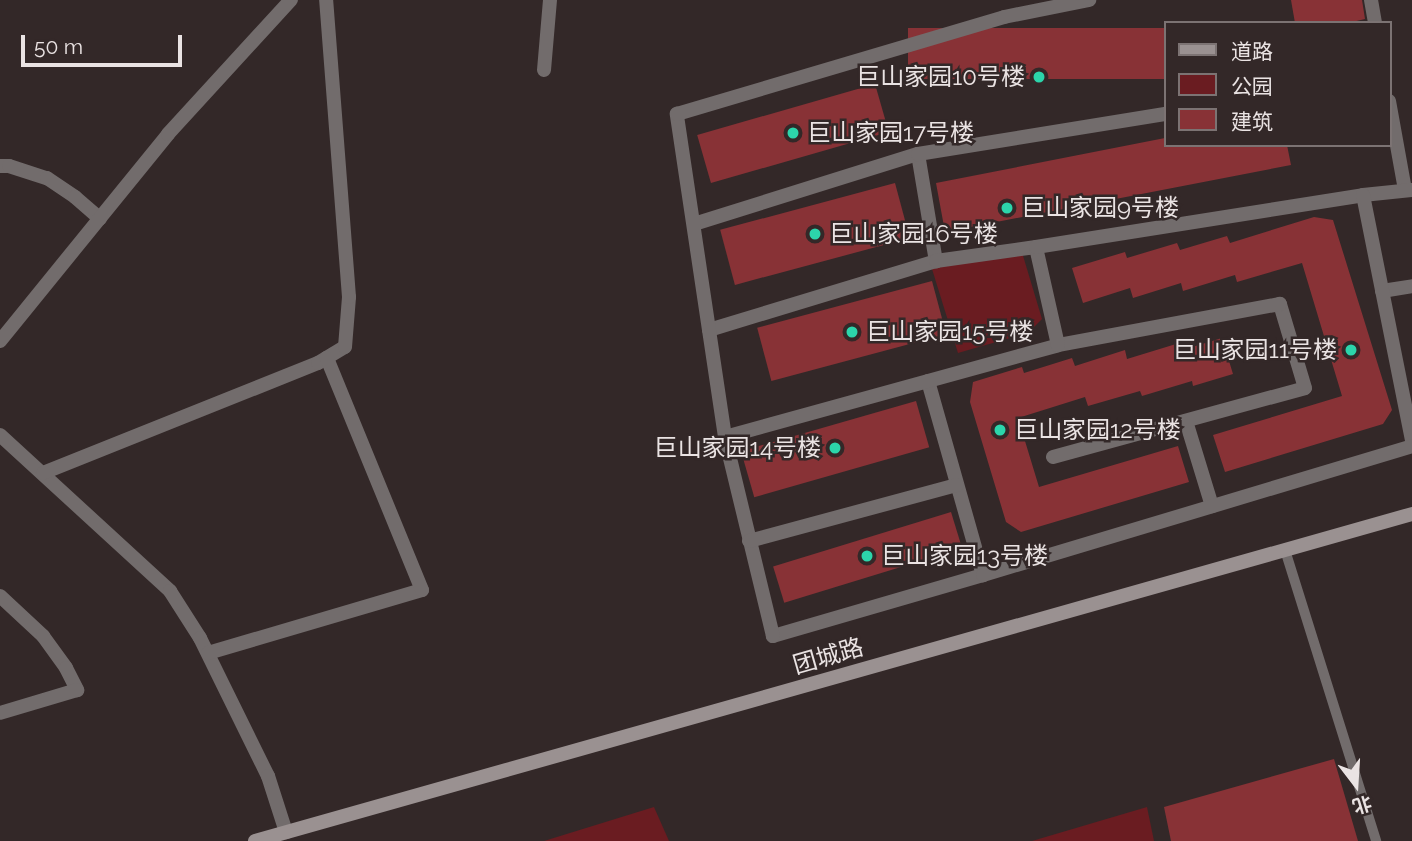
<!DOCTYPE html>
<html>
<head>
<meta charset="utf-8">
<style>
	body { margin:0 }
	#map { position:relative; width:1412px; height:841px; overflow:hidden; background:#332828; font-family:Raleway,"Noto Sans SC",sans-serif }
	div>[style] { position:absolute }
	.green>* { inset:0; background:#6a1c21 }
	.building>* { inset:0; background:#883236; transform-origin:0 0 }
	.lane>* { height:10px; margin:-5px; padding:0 5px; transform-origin:5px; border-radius:5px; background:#726c6c }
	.street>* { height:14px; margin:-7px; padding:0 7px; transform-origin:7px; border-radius:7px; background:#726c6c }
	.secondary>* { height:14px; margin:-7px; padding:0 7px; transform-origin:7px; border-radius:7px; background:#9a9191 }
	.dots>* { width:19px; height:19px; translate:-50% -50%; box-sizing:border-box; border:4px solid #332828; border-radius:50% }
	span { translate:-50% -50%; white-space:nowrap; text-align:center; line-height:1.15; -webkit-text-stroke:5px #332828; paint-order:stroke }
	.poi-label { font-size:24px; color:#eae3e3 }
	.right { translate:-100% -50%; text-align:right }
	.left { translate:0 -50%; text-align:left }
	.street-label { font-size:24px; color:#eae3e3 }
	.legend { position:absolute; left:1164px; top:21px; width:228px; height:126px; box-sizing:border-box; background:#332828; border:2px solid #7c7373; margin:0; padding:9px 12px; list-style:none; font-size:21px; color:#eae3e3 }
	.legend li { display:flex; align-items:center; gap:14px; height:35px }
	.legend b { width:35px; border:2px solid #7c7373 }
	.north { position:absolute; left:1321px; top:750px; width:70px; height:70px; -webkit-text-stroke:5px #332828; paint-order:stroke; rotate:163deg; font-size:19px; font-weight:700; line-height:28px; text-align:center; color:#eae3e3 }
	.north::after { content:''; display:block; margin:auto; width:24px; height:32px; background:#eae3e3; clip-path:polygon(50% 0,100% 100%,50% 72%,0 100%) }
	.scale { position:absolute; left:21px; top:35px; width:161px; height:32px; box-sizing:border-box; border:4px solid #eae3e3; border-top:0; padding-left:9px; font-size:21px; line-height:24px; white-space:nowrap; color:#eae3e3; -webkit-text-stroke:5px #332828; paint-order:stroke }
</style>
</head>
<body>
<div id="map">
	<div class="green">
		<i style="clip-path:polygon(1021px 249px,1042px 319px,1028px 333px,958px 353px,932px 269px)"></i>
		<i style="clip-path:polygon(654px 807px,669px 841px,544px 841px)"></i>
		<i style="clip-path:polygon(1147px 807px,1154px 841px,1032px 841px)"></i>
	</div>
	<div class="building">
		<i style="clip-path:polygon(1291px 0,1362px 0,1365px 19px,1348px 23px,1295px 23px)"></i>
		<i style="left:1165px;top:28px;width:51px;height:257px;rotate:90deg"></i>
		<i style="left:875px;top:84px;width:50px;height:185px;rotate:74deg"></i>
		<i style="clip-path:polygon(1165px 138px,1165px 145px,1287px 145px,1291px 165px,945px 232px,936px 183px)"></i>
		<i style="left:895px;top:183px;width:57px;height:181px;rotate:75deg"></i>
		<i style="clip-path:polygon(1314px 217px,1333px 220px,1392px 410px,1383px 424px,1225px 472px,1213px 435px,1342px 396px,1302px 263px,1237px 282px,1235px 275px,1183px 291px,1181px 283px,1133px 298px,1130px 288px,1083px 303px,1072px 268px,1125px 252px,1127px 258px,1177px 243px,1180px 250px,1227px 236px,1230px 243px)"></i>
		<i style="left:932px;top:281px;width:55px;height:181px;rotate:75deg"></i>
		<i style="clip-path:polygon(1222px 338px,1233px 374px,1193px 386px,1192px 381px,1142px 396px,1140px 391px,1088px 406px,1085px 397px,1018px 418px,1039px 487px,1178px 446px,1189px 482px,1021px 532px,1006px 522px,970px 402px,973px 382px,1022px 367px,1024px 373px,1072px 358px,1075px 366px,1125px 350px,1127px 359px,1176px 344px,1179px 351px)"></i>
		<i style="left:916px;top:401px;width:48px;height:182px;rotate:74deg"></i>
		<i style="left:951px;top:512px;width:38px;height:186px;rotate:73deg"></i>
		<i style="clip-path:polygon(1334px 759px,1358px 841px,1171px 841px,1164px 807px)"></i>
	</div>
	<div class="lane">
		<i style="left:1285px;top:550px;width:305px;rotate:72.6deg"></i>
	</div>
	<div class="street">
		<i style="left:1371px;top:0;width:23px;rotate:80deg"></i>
		<i style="left:544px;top:70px;width:70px;rotate:-85.1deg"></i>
		<i style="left:1389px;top:101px;width:90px;rotate:79.8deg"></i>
		<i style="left:918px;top:154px;width:109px;rotate:80.5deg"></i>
		<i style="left:0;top:166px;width:9px"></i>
		<i style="left:9px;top:166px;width:40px;rotate:18deg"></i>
		<i style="left:47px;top:178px;width:34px;rotate:34deg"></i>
		<i style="left:75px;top:197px;width:33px;rotate:41deg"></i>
		<i style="left:1363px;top:195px;width:49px;rotate:-5.8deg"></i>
		<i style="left:694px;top:224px;width:235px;rotate:-17.4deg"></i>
		<i style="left:918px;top:154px;width:250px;rotate:-9.2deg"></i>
		<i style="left:1382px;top:291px;width:30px;rotate:-9deg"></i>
		<i style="left:709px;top:330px;width:237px;rotate:-16.9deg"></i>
		<i style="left:936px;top:261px;width:101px;rotate:-8deg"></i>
		<i style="left:0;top:341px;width:267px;rotate:-50.9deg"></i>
		<i style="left:168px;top:134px;width:182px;rotate:-47.5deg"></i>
		<i style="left:928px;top:381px;width:202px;rotate:74.2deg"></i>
		<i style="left:983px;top:575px;width:219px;rotate:163.8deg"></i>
		<i style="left:773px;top:636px;width:205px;rotate:-103.6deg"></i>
		<i style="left:725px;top:437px;width:345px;rotate:-15.4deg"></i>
		<i style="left:1186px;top:421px;width:89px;rotate:73deg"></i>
		<i style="left:0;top:435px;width:231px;rotate:42.5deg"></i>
		<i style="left:170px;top:591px;width:56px;rotate:57.4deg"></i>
		<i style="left:200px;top:638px;width:154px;rotate:63.8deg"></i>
		<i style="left:268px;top:776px;width:59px;rotate:72.2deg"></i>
		<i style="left:725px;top:437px;width:327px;rotate:-98.5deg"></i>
		<i style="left:677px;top:114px;width:341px;rotate:-16.5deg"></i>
		<i style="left:1004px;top:17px;width:87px;rotate:-11.3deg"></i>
		<i style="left:1053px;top:457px;width:261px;rotate:-15.3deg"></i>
		<i style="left:1305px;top:388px;width:88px;rotate:-106.6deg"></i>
		<i style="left:1280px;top:304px;width:226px;rotate:169.5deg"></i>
		<i style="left:1058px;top:345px;width:100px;rotate:-102.7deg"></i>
		<i style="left:1036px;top:247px;width:331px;rotate:-9deg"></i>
		<i style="left:1363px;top:195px;width:251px;rotate:78.7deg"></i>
		<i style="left:43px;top:473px;width:296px;rotate:-21.8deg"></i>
		<i style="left:318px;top:363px;width:31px;rotate:-31deg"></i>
		<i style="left:345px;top:347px;width:50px;rotate:-85.4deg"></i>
		<i style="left:349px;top:297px;width:298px;rotate:-94.4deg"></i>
		<i style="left:749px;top:541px;width:215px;rotate:-15.1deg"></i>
		<i style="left:983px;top:575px;width:448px;rotate:-16.7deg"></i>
		<i style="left:0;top:596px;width:59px;rotate:42.9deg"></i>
		<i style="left:43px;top:636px;width:39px;rotate:54deg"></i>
		<i style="left:66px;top:668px;width:25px;rotate:63deg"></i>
		<i style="left:77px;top:690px;width:80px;rotate:163.4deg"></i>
		<i style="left:208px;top:653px;width:223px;rotate:-16.4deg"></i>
		<i style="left:422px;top:590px;width:251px;rotate:-112.3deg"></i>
	</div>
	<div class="secondary">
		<i style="left:255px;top:841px;width:1202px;rotate:-15.78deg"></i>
	</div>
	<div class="dots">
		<i style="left:1039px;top:77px;background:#2cd5ab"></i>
		<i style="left:793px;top:133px;background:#2cd5ab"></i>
		<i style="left:1007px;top:208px;background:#2cd5ab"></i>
		<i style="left:815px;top:234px;background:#2cd5ab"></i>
		<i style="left:852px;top:332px;background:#2cd5ab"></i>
		<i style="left:1351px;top:350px;background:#2cd5ab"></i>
		<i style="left:1000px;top:430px;background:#2cd5ab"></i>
		<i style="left:835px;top:448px;background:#2cd5ab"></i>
		<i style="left:867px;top:556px;background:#2cd5ab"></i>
	</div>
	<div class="poi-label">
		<span class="right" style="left:1025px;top:77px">巨山家园10号楼</span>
		<span class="left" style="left:807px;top:133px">巨山家园17号楼</span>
		<span class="left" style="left:1021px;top:208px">巨山家园9号楼</span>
		<span class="left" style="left:829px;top:234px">巨山家园16号楼</span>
		<span class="left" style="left:866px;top:332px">巨山家园15号楼</span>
		<span class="right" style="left:1337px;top:350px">巨山家园11号楼</span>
		<span class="left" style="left:1014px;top:430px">巨山家园12号楼</span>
		<span class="right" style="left:821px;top:448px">巨山家园14号楼</span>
		<span class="left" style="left:881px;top:556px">巨山家园13号楼</span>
	</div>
	<div class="street-label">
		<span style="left:828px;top:656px;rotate:-16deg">团城路</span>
	</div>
	<ul class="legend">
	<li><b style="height:9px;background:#9a9191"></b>道路</li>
	<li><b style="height:19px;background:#6a1c21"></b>公园</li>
	<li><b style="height:19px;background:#883236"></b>建筑</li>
	</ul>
	<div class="north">北</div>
	<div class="scale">50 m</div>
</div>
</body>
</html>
